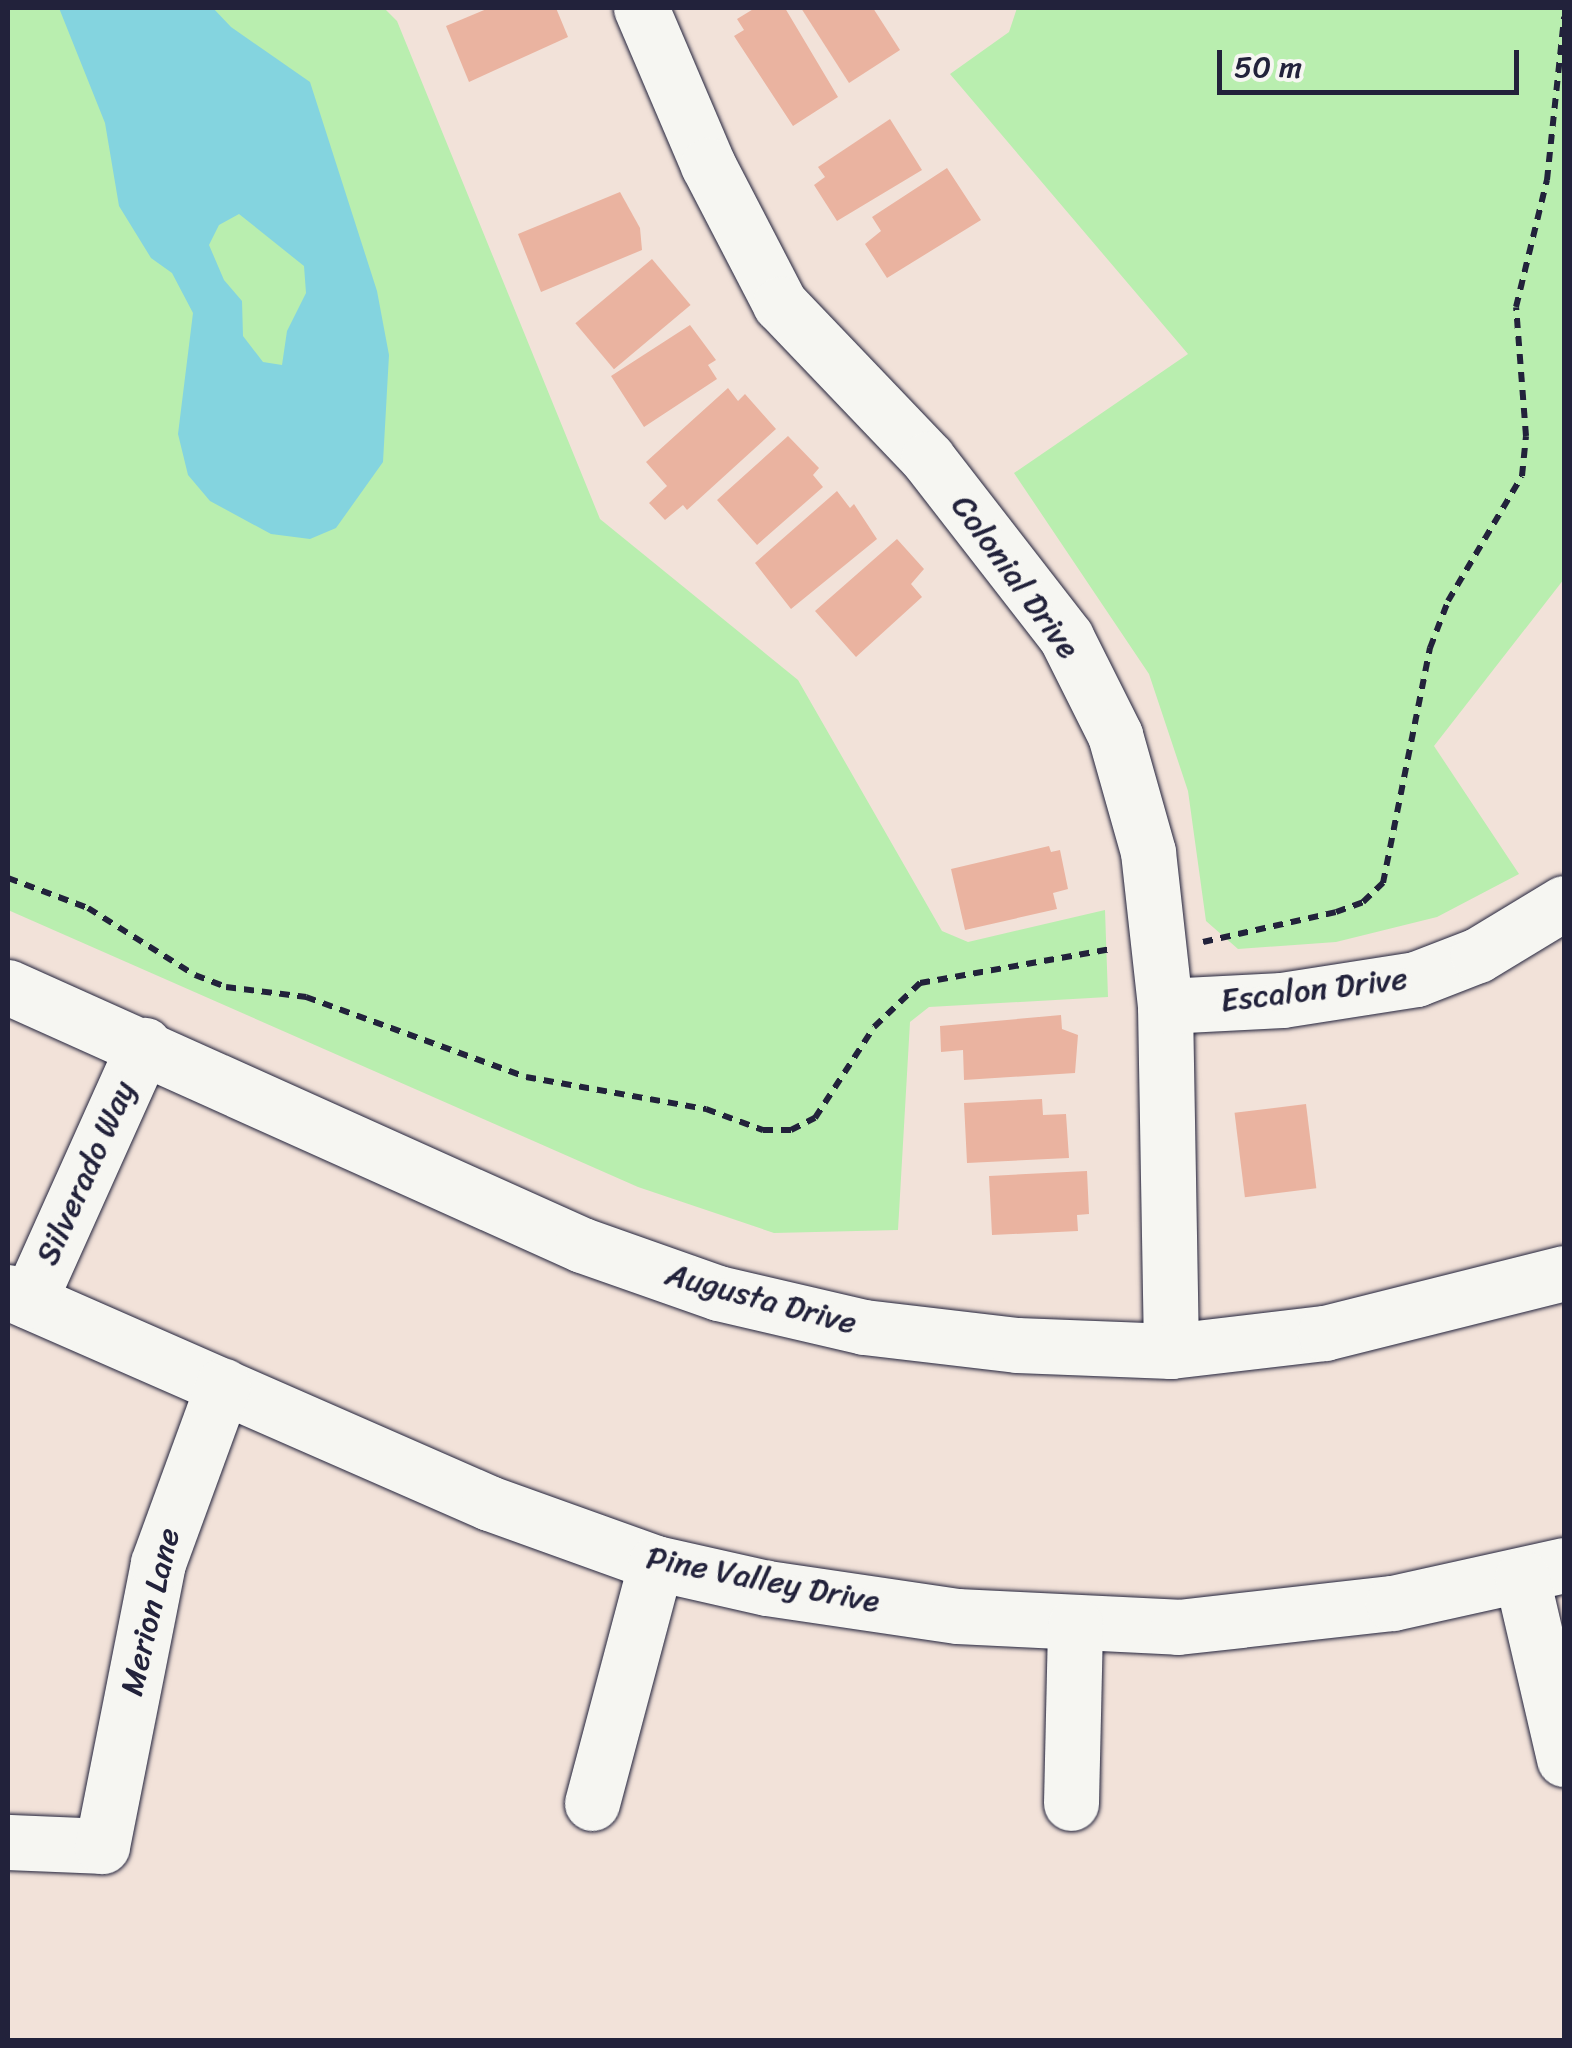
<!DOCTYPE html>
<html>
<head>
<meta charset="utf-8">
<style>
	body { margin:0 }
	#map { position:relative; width:1572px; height:2048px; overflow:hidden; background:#f2e2d9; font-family:Sriracha,sans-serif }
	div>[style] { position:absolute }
	.green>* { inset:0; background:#b9eeaf }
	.water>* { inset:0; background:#84d4df }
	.building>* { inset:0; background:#eab3a0; transform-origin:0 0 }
	.path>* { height:6px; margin-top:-3px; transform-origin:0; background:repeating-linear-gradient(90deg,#22223b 0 10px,transparent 0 18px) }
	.roads { filter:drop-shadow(0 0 2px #22223b) drop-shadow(0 0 2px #22223b) }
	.minor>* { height:55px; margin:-27.5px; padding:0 27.5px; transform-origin:27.5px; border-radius:27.5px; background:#f6f6f2 }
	span { translate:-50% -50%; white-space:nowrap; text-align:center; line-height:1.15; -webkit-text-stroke:10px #f6f6f2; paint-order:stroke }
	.street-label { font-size:32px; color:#22223b }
	.frame { position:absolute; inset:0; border:10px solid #22223b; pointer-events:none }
	.scale { position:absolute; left:1217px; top:50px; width:302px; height:45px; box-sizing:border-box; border:5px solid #22223b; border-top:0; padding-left:12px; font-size:30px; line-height:35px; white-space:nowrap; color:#22223b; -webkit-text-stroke:8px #f6f6f2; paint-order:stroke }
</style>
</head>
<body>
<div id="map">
	<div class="green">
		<i style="clip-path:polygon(8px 8px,384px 8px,397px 21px,600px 519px,798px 680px,942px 931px,968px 942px,1105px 910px,1108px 997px,929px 1007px,910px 1022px,898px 1230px,774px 1233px,638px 1187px,8px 910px)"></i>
		<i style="clip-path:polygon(1017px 8px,1564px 8px,1564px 579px,1434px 746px,1519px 874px,1437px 917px,1336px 942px,1238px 949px,1206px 921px,1188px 791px,1149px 674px,1014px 473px,1188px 354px,950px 74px,1009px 32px)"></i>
	</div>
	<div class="water">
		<i style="clip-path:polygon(evenodd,59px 8px,213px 8px,231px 27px,310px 82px,377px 291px,389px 355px,383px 462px,336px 528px,310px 539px,271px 534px,210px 501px,188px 475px,178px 434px,193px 313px,172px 273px,151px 258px,119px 206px,105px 123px,59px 8px,239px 214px,304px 266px,306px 293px,287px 331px,282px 365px,263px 362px,243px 336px,242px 301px,224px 280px,209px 245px,219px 225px,239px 214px)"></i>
	</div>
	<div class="building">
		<i style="clip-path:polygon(489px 8px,556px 8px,568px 37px,469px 82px,446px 26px)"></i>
		<i style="clip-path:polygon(755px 8px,785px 8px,838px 97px,793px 126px,734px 36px,744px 30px,737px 19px)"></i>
		<i style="clip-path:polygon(801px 8px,873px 8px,900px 50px,849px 83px)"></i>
		<i style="clip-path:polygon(890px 119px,922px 170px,837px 221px,814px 185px,825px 177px,818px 167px)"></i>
		<i style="clip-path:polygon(947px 168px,981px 220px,887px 278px,865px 244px,881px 231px,872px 217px)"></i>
		<i style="clip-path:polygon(620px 192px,640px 228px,642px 250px,541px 292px,518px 234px)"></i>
		<i style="left:652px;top:259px;width:60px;height:100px;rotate:50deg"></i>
		<i style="clip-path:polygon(690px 325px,716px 360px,708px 365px,717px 379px,644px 427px,611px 376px)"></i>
		<i style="clip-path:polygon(728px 388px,738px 401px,745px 394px,776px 429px,687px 510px,683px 505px,665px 520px,649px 503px,667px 486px,646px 462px)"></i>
		<i style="clip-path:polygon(788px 436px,819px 468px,813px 475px,823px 487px,757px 545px,717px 500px)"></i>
		<i style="clip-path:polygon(837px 491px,850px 508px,854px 504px,877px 539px,791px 609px,755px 563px)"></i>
		<i style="clip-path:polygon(897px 539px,924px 569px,911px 584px,922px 597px,856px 657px,815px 611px)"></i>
		<i style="clip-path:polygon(1049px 846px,1051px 852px,1060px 850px,1068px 889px,1053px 893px,1057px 909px,965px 930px,951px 869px)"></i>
		<i style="clip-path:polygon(1061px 1015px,1062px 1029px,1078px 1035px,1075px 1073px,964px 1080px,963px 1050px,941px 1052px,940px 1026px)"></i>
		<i style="clip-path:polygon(1042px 1099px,1043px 1115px,1066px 1114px,1069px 1158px,967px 1163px,964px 1103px)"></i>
		<i style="left:1306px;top:1104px;width:85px;height:72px;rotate:83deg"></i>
		<i style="clip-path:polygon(1087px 1171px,1089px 1214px,1077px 1215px,1078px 1231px,992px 1235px,989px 1176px)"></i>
	</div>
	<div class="path">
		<i style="left:8px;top:878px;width:85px;rotate:20.6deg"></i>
		<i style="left:88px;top:908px;width:126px;rotate:32.1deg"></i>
		<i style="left:195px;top:975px;width:33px;rotate:21deg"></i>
		<i style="left:226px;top:987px;width:81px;rotate:7.1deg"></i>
		<i style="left:306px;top:997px;width:234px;rotate:20deg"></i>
		<i style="left:526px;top:1077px;width:183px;rotate:10.1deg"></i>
		<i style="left:706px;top:1109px;width:61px;rotate:20.2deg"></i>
		<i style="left:763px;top:1130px;width:28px"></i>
		<i style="left:791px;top:1130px;width:27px;rotate:-27deg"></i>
		<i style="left:815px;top:1118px;width:108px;rotate:-57deg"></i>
		<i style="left:874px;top:1027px;width:64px;rotate:-43.7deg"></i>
		<i style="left:920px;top:983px;width:194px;rotate:-10.1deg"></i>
		<i style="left:1203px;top:942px;width:136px;rotate:-12.7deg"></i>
		<i style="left:1336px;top:912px;width:29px;rotate:-20deg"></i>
		<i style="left:1363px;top:902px;width:28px;rotate:-44deg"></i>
		<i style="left:1383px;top:883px;width:240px;rotate:-78.7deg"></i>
		<i style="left:1430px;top:648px;width:50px;rotate:-69deg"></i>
		<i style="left:1448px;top:601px;width:145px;rotate:-59.4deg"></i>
		<i style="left:1522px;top:476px;width:40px;rotate:-84.3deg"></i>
		<i style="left:1526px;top:436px;width:129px;rotate:-94.4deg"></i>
		<i style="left:1516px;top:307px;width:131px;rotate:-76.3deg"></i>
		<i style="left:1547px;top:180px;width:164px;rotate:-84deg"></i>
	</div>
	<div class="roads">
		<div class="minor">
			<i style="left:641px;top:8px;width:171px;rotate:66.9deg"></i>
			<i style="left:708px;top:165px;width:157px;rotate:62.6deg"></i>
			<i style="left:780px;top:304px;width:214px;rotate:46.3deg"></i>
			<i style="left:928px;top:459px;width:225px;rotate:52.2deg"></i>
			<i style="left:1066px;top:637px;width:110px;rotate:63.4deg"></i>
			<i style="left:1115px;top:735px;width:122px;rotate:74.2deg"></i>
			<i style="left:1148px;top:852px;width:155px;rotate:83.7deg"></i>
			<i style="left:1165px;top:1006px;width:345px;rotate:89deg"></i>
			<i style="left:8px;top:987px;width:629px;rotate:24.2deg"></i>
			<i style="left:582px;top:1245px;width:144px;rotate:19.4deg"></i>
			<i style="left:718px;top:1293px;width:150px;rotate:13.1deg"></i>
			<i style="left:864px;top:1327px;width:154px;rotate:6.7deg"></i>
			<i style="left:1017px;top:1345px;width:154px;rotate:2.2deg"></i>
			<i style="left:1171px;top:1351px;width:155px;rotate:-6.7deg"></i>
			<i style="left:1325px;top:1333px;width:246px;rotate:-14.1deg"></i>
			<i style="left:1165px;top:1006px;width:117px;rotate:-2.9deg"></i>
			<i style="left:1282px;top:1000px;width:136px;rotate:-8.9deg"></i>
			<i style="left:1416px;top:979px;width:66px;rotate:-21.2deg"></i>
			<i style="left:1478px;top:955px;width:100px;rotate:-31.2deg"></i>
			<i style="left:8px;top:1292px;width:525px;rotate:23.69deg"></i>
			<i style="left:489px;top:1503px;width:177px;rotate:19.8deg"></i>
			<i style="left:656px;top:1563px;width:114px;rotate:12.7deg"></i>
			<i style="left:767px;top:1588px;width:192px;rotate:8.4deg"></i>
			<i style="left:957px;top:1616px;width:221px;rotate:2.8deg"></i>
			<i style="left:1178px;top:1627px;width:216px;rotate:-6.4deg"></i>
			<i style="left:1393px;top:1603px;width:175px;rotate:-12.5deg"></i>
			<i style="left:29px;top:1301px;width:281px;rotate:-65.8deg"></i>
			<i style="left:1522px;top:1578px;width:186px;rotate:76.9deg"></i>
			<i style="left:592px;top:1803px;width:248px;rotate:-75.1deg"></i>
			<i style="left:1071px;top:1803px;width:178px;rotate:-88.7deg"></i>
			<i style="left:8px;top:1842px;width:94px;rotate:2.4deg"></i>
			<i style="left:102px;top:1846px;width:288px;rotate:-78.8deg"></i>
			<i style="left:158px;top:1563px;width:189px;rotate:-69.9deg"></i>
		</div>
	</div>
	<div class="street-label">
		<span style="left:1015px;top:577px;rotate:54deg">Colonial Drive</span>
		<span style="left:1314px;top:990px;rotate:-7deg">Escalon Drive</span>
		<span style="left:86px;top:1173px;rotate:-66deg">Silverado Way</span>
		<span style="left:761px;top:1299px;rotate:15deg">Augusta Drive</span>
		<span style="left:763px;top:1580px;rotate:11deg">Pine Valley Drive</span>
		<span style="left:151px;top:1612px;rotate:-77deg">Merion Lane</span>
	</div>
	<div class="frame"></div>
	<div class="scale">50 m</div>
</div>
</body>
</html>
